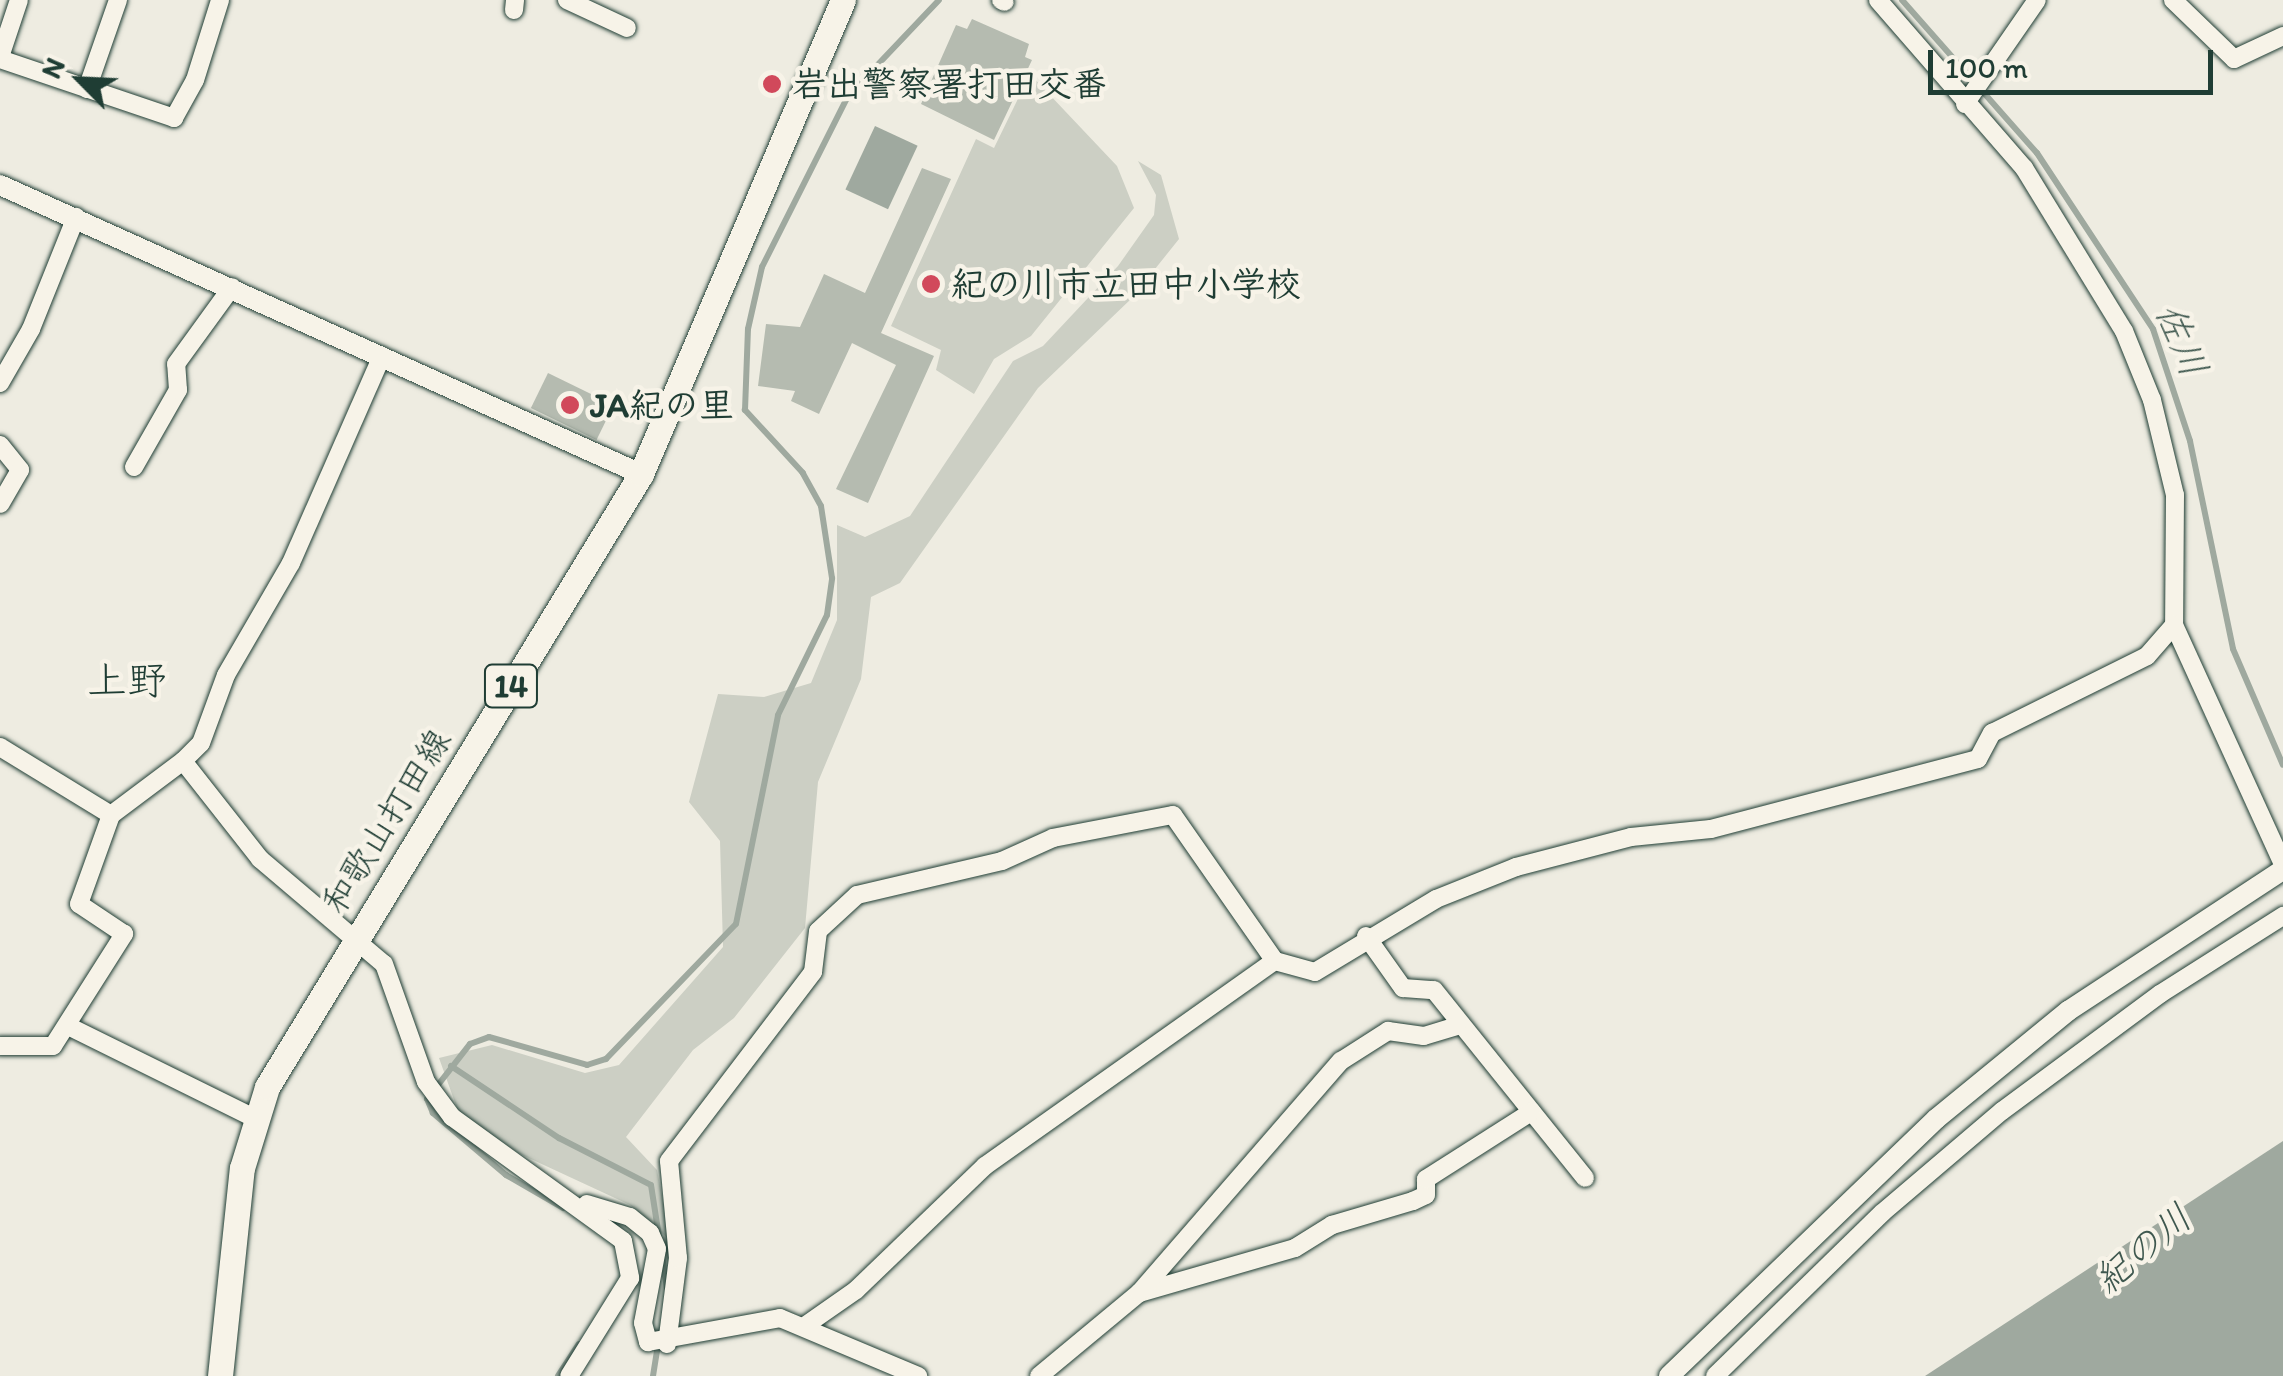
<!DOCTYPE html>
<html>
<head>
<meta charset="utf-8">
<style>
	body { margin:0 }
	#map { position:relative; width:2283px; height:1376px; overflow:hidden; background:#eeece1; font-family:Itim,"Klee One",sans-serif }
	div>[style] { position:absolute }
	.green>* { inset:0; background:#cccfc4 }
	.water>* { inset:0; background:#9fa99f; transform-origin:0 0 }
	.stream>* { height:6px; margin:-3px; padding:0 3px; transform-origin:3px; border-radius:3px; background:#9fa99f }
	.building>* { inset:0; background:#b5bbb0; transform-origin:0 0 }
	.roads { filter:drop-shadow(0 0 2px #1f3d34) drop-shadow(0 0 2px #1f3d34) }
	.minor>* { height:18px; margin:-9px; padding:0 9px; transform-origin:9px; border-radius:9px; background:#f7f3e8 }
	.tertiary>* { height:20px; margin:-10px; padding:0 10px; transform-origin:10px; border-radius:10px; background:#f7f3e8 }
	.primary>* { height:25px; margin:-12.5px; padding:0 12.5px; transform-origin:12.5px; border-radius:12.5px; background:#f7f3e8 }
	.dots>* { width:28px; height:28px; translate:-50% -50%; box-sizing:border-box; border:5px solid #f7f3e8; border-radius:50% }
	span { translate:-50% -50%; white-space:nowrap; text-align:center; line-height:1.15; -webkit-text-stroke:9px #f7f3e8; paint-order:stroke }
	.shield-label span { padding:2px 8px; background:#f7f3e8; border:2px solid; border-radius:8px; -webkit-text-stroke-width:0 }
	.shield-label { font-size:32px; color:#1f3d34; font-weight:700 }
	.poi-label { font-size:35px; color:#1f3d34; font-weight:700 }
	.left { translate:0 -50%; text-align:left }
	.street-label { font-size:35px; color:#1f3d34 }
	.water-label { font-size:38px; color:#3f584f; font-style:italic }
	.quarter-label { font-size:40px; color:#1f3d34 }
	.north { position:absolute; left:30px; top:30px; width:100px; height:100px; -webkit-text-stroke:8px #f7f3e8; paint-order:stroke; rotate:294deg; font-size:28px; font-weight:700; line-height:40px; text-align:center; color:#1f3d34 }
	.north::after { content:''; display:block; margin:auto; width:35px; height:45px; background:#1f3d34; clip-path:polygon(50% 0,100% 100%,50% 72%,0 100%) }
	.scale { position:absolute; left:1928px; top:50px; width:285px; height:45px; box-sizing:border-box; border:5px solid #1f3d34; border-top:0; padding-left:12px; font-size:30px; line-height:35px; white-space:nowrap; color:#1f3d34; -webkit-text-stroke:8px #f7f3e8; paint-order:stroke }
</style>
</head>
<body>
<div id="map">
	<div class="green">
		<i style="clip-path:polygon(1030px 74px,1117px 166px,1134px 208px,1031px 336px,994px 359px,974px 394px,936px 370px,941px 350px,891px 326px,976px 139px,994px 148px)"></i>
		<i style="clip-path:polygon(1138px 161px,1161px 175px,1179px 239px,1131px 299px,1038px 388px,900px 583px,871px 597px,861px 679px,818px 782px,805px 928px,734px 1018px,693px 1050px,626px 1137px,657px 1170px,671px 1241px,630px 1205px,518px 1153px,458px 1111px,439px 1058px,492px 1045px,585px 1073px,619px 1065px,723px 947px,720px 841px,689px 802px,718px 694px,764px 697px,811px 683px,837px 620px,837px 525px,865px 537px,910px 516px,1013px 361px,1043px 346px,1118px 266px,1154px 215px,1156px 195px)"></i>
	</div>
	<div class="water">
		<i style="left:875px;top:126px;width:47px;height:70px;rotate:25deg"></i>
		<i style="clip-path:polygon(2283px 1141px,2283px 1376px,1925px 1376px)"></i>
	</div>
	<div class="stream">
		<i style="left:1902px;top:0;width:204px;rotate:48.6deg"></i>
		<i style="left:2037px;top:153px;width:211px;rotate:56.6deg"></i>
		<i style="left:2153px;top:329px;width:118px;rotate:71.7deg"></i>
		<i style="left:2190px;top:441px;width:212px;rotate:78.3deg"></i>
		<i style="left:2233px;top:649px;width:126px;rotate:66.7deg"></i>
		<i style="left:451px;top:1066px;width:130px;rotate:33.7deg"></i>
		<i style="left:559px;top:1138px;width:103px;rotate:27.1deg"></i>
		<i style="left:651px;top:1185px;width:104px;rotate:81.2deg"></i>
		<i style="left:563px;top:1208px;width:66px;rotate:-149.9deg"></i>
		<i style="left:506px;top:1175px;width:96px;rotate:-139.7deg"></i>
		<i style="left:433px;top:1113px;width:15px;rotate:-113deg"></i>
		<i style="left:427px;top:1099px;width:70px;rotate:-52deg"></i>
		<i style="left:470px;top:1044px;width:20px;rotate:-20deg"></i>
		<i style="left:489px;top:1037px;width:102px;rotate:15.9deg"></i>
		<i style="left:587px;top:1065px;width:20px;rotate:-18deg"></i>
		<i style="left:606px;top:1059px;width:187px;rotate:-46.1deg"></i>
		<i style="left:736px;top:924px;width:213px;rotate:-78.6deg"></i>
		<i style="left:778px;top:715px;width:111px;rotate:-63.9deg"></i>
		<i style="left:827px;top:615px;width:37px;rotate:-82deg"></i>
		<i style="left:832px;top:578px;width:73px;rotate:-98.7deg"></i>
		<i style="left:821px;top:506px;width:38px;rotate:-119deg"></i>
		<i style="left:803px;top:473px;width:86px;rotate:-132.6deg"></i>
		<i style="left:745px;top:410px;width:81px;rotate:-87.9deg"></i>
		<i style="left:748px;top:329px;width:64px;rotate:-77.3deg"></i>
		<i style="left:762px;top:267px;width:191px;rotate:-63.3deg"></i>
		<i style="left:848px;top:96px;width:132px;rotate:-46.5deg"></i>
		<i style="left:558px;top:1376px;width:38px;rotate:-57deg"></i>
		<i style="left:653px;top:1376px;width:31px;rotate:-81deg"></i>
	</div>
	<div class="building">
		<i style="clip-path:polygon(972px 19px,1029px 44px,1025px 57px,1032px 60px,994px 140px,921px 104px,956px 25px,967px 29px)"></i>
		<i style="clip-path:polygon(922px 168px,951px 179px,881px 333px,934px 356px,868px 503px,836px 489px,896px 365px,852px 343px,819px 414px,791px 401px,795px 391px,758px 386px,766px 324px,800px 327px,824px 274px,865px 293px)"></i>
		<i style="left:548px;top:373px;width:73px;height:39px;rotate:26deg"></i>
	</div>
	<div class="roads">
		<div class="minor">
			<i style="left:567px;top:0;width:66px;rotate:25deg"></i>
			<i style="left:1001px;top:0;width:4px;rotate:27deg"></i>
			<i style="left:1878px;top:0;width:223px;rotate:49deg"></i>
			<i style="left:2024px;top:168px;width:191px;rotate:58.5deg"></i>
			<i style="left:2124px;top:331px;width:74px;rotate:67.9deg"></i>
			<i style="left:2152px;top:400px;width:98px;rotate:76.4deg"></i>
			<i style="left:2175px;top:495px;width:130px;rotate:90.4deg"></i>
			<i style="left:2174px;top:625px;width:263px;rotate:65.5deg"></i>
			<i style="left:2173px;top:0;width:85px;rotate:44deg"></i>
			<i style="left:2234px;top:59px;width:54px;rotate:-25.1deg"></i>
			<i style="left:514px;top:10px;width:10px;rotate:-84deg"></i>
			<i style="left:0;top:57px;width:60px;rotate:-71.6deg"></i>
			<i style="left:0;top:59px;width:184px;rotate:18.7deg"></i>
			<i style="left:174px;top:118px;width:43px;rotate:-61.1deg"></i>
			<i style="left:195px;top:80px;width:84px;rotate:-72.6deg"></i>
			<i style="left:87px;top:89px;width:94px;rotate:-70.8deg"></i>
			<i style="left:1965px;top:104px;width:126px;rotate:-55.3deg"></i>
			<i style="left:0;top:383px;width:62px;rotate:-60.1deg"></i>
			<i style="left:31px;top:329px;width:121px;rotate:-68.1deg"></i>
			<i style="left:0;top:445px;width:32px;rotate:51deg"></i>
			<i style="left:20px;top:470px;width:39px;rotate:120deg"></i>
			<i style="left:134px;top:467px;width:89px;rotate:-60.3deg"></i>
			<i style="left:178px;top:390px;width:26px;rotate:-94deg"></i>
			<i style="left:176px;top:364px;width:95px;rotate:-54deg"></i>
			<i style="left:0;top:747px;width:130px;rotate:31.5deg"></i>
			<i style="left:111px;top:815px;width:90px;rotate:-36.9deg"></i>
			<i style="left:183px;top:761px;width:25px;rotate:-45deg"></i>
			<i style="left:201px;top:743px;width:72px;rotate:-69.8deg"></i>
			<i style="left:226px;top:675px;width:129px;rotate:-59.9deg"></i>
			<i style="left:291px;top:563px;width:226px;rotate:-66.3deg"></i>
			<i style="left:183px;top:761px;width:125px;rotate:51.8deg"></i>
			<i style="left:260px;top:859px;width:162px;rotate:40.3deg"></i>
			<i style="left:384px;top:964px;width:125px;rotate:70.4deg"></i>
			<i style="left:426px;top:1082px;width:44px;rotate:53.4deg"></i>
			<i style="left:452px;top:1117px;width:211px;rotate:35.9deg"></i>
			<i style="left:623px;top:1241px;width:38px;rotate:79deg"></i>
			<i style="left:630px;top:1278px;width:115px;rotate:121.9deg"></i>
			<i style="left:1366px;top:936px;width:64px;rotate:54.6deg"></i>
			<i style="left:1403px;top:988px;width:31px;rotate:4deg"></i>
			<i style="left:1434px;top:990px;width:241px;rotate:51.2deg"></i>
			<i style="left:68px;top:1026px;width:208px;rotate:26.3deg"></i>
			<i style="left:0;top:1046px;width:53px"></i>
			<i style="left:53px;top:1046px;width:133px;rotate:-57.6deg"></i>
			<i style="left:124px;top:934px;width:54px;rotate:-146.3deg"></i>
			<i style="left:79px;top:904px;width:95px;rotate:-70.2deg"></i>
			<i style="left:587px;top:1204px;width:45px;rotate:16.8deg"></i>
			<i style="left:630px;top:1217px;width:26px;rotate:39deg"></i>
			<i style="left:650px;top:1233px;width:17px;rotate:66deg"></i>
			<i style="left:657px;top:1249px;width:75px;rotate:100.7deg"></i>
			<i style="left:643px;top:1323px;width:20px;rotate:75deg"></i>
			<i style="left:648px;top:1342px;width:134px;rotate:-10.3deg"></i>
			<i style="left:780px;top:1318px;width:150px;rotate:22.8deg"></i>
			<i style="left:1139px;top:1293px;width:162px;rotate:-16.1deg"></i>
			<i style="left:1295px;top:1248px;width:44px;rotate:-31.9deg"></i>
			<i style="left:1332px;top:1225px;width:84px;rotate:-16.5deg"></i>
			<i style="left:1413px;top:1201px;width:14px;rotate:-25deg"></i>
			<i style="left:1426px;top:1195px;width:16px;rotate:-90deg"></i>
			<i style="left:1426px;top:1179px;width:125px;rotate:-32.5deg"></i>
			<i style="left:806px;top:1325px;width:61px;rotate:-35deg"></i>
			<i style="left:856px;top:1290px;width:179px;rotate:-43.9deg"></i>
			<i style="left:985px;top:1166px;width:355px;rotate:-35.3deg"></i>
			<i style="left:667px;top:1344px;width:87px;rotate:-82.7deg"></i>
			<i style="left:678px;top:1258px;width:97px;rotate:-95.3deg"></i>
			<i style="left:669px;top:1161px;width:238px;rotate:-52.7deg"></i>
			<i style="left:813px;top:972px;width:41px;rotate:-83deg"></i>
			<i style="left:818px;top:931px;width:53px;rotate:-42.7deg"></i>
			<i style="left:857px;top:895px;width:149px;rotate:-13.2deg"></i>
			<i style="left:1002px;top:861px;width:56px;rotate:-24.3deg"></i>
			<i style="left:1053px;top:838px;width:122px;rotate:-10.9deg"></i>
			<i style="left:1173px;top:815px;width:178px;rotate:55.1deg"></i>
			<i style="left:1275px;top:961px;width:41px;rotate:15.4deg"></i>
			<i style="left:1315px;top:972px;width:141px;rotate:-31.1deg"></i>
			<i style="left:1436px;top:899px;width:86px;rotate:-21.8deg"></i>
			<i style="left:1516px;top:867px;width:119px;rotate:-14.6deg"></i>
			<i style="left:1631px;top:837px;width:80px;rotate:-5.7deg"></i>
			<i style="left:1711px;top:829px;width:276px;rotate:-14.7deg"></i>
			<i style="left:1978px;top:759px;width:30px;rotate:-62deg"></i>
			<i style="left:1992px;top:733px;width:173px;rotate:-26.4deg"></i>
			<i style="left:2147px;top:656px;width:41px;rotate:-48.9deg"></i>
			<i style="left:1039px;top:1376px;width:130px;rotate:-39.7deg"></i>
			<i style="left:1139px;top:1293px;width:308px;rotate:-49deg"></i>
			<i style="left:1341px;top:1061px;width:56px;rotate:-32.6deg"></i>
			<i style="left:1388px;top:1031px;width:36px;rotate:8deg"></i>
			<i style="left:1424px;top:1036px;width:34px;rotate:-17deg"></i>
			<i style="left:1715px;top:1376px;width:233px;rotate:-44.3deg"></i>
			<i style="left:1882px;top:1213px;width:157px;rotate:-40.4deg"></i>
			<i style="left:2002px;top:1111px;width:197px;rotate:-36.5deg"></i>
			<i style="left:2160px;top:994px;width:146px;rotate:-32.4deg"></i>
		</div>
		<div class="tertiary">
			<i style="left:0;top:185px;width:703px;rotate:24.27deg"></i>
			<i style="left:1669px;top:1376px;width:371px;rotate:-43.9deg"></i>
			<i style="left:1936px;top:1119px;width:171px;rotate:-39.3deg"></i>
			<i style="left:2068px;top:1011px;width:257px;rotate:-33.3deg"></i>
		</div>
		<div class="primary">
			<i style="left:220px;top:1376px;width:209px;rotate:-84deg"></i>
			<i style="left:242px;top:1168px;width:85px;rotate:-72.8deg"></i>
			<i style="left:267px;top:1087px;width:718px;rotate:-58.61deg"></i>
			<i style="left:641px;top:474px;width:515px;rotate:-66.92deg"></i>
		</div>
	</div>
	<div class="dots">
		<i style="left:772px;top:84px;background:#d1495b"></i>
		<i style="left:931px;top:284px;background:#d1495b"></i>
		<i style="left:570px;top:405px;background:#d1495b"></i>
	</div>
	<div class="shield-label">
		<span style="left:511px;top:686px">14</span>
	</div>
	<div class="poi-label">
		<span class="left" style="left:792px;top:84px">岩出警察署打田交番</span>
		<span class="left" style="left:951px;top:284px">紀の川市立田中小学校</span>
		<span class="left" style="left:590px;top:405px">JA紀の里</span>
	</div>
	<div class="street-label">
		<span style="left:386px;top:821px;rotate:-58deg">和歌山打田線</span>
	</div>
	<div class="water-label">
		<span style="left:2181px;top:340px;rotate:67deg">佐川</span>
		<span style="left:2143px;top:1249px;rotate:-40deg">紀の川</span>
	</div>
	<div class="quarter-label">
		<span style="left:127px;top:680px">上野</span>
	</div>
	<div class="north">N</div>
	<div class="scale">100 m</div>
</div>
</body>
</html>
